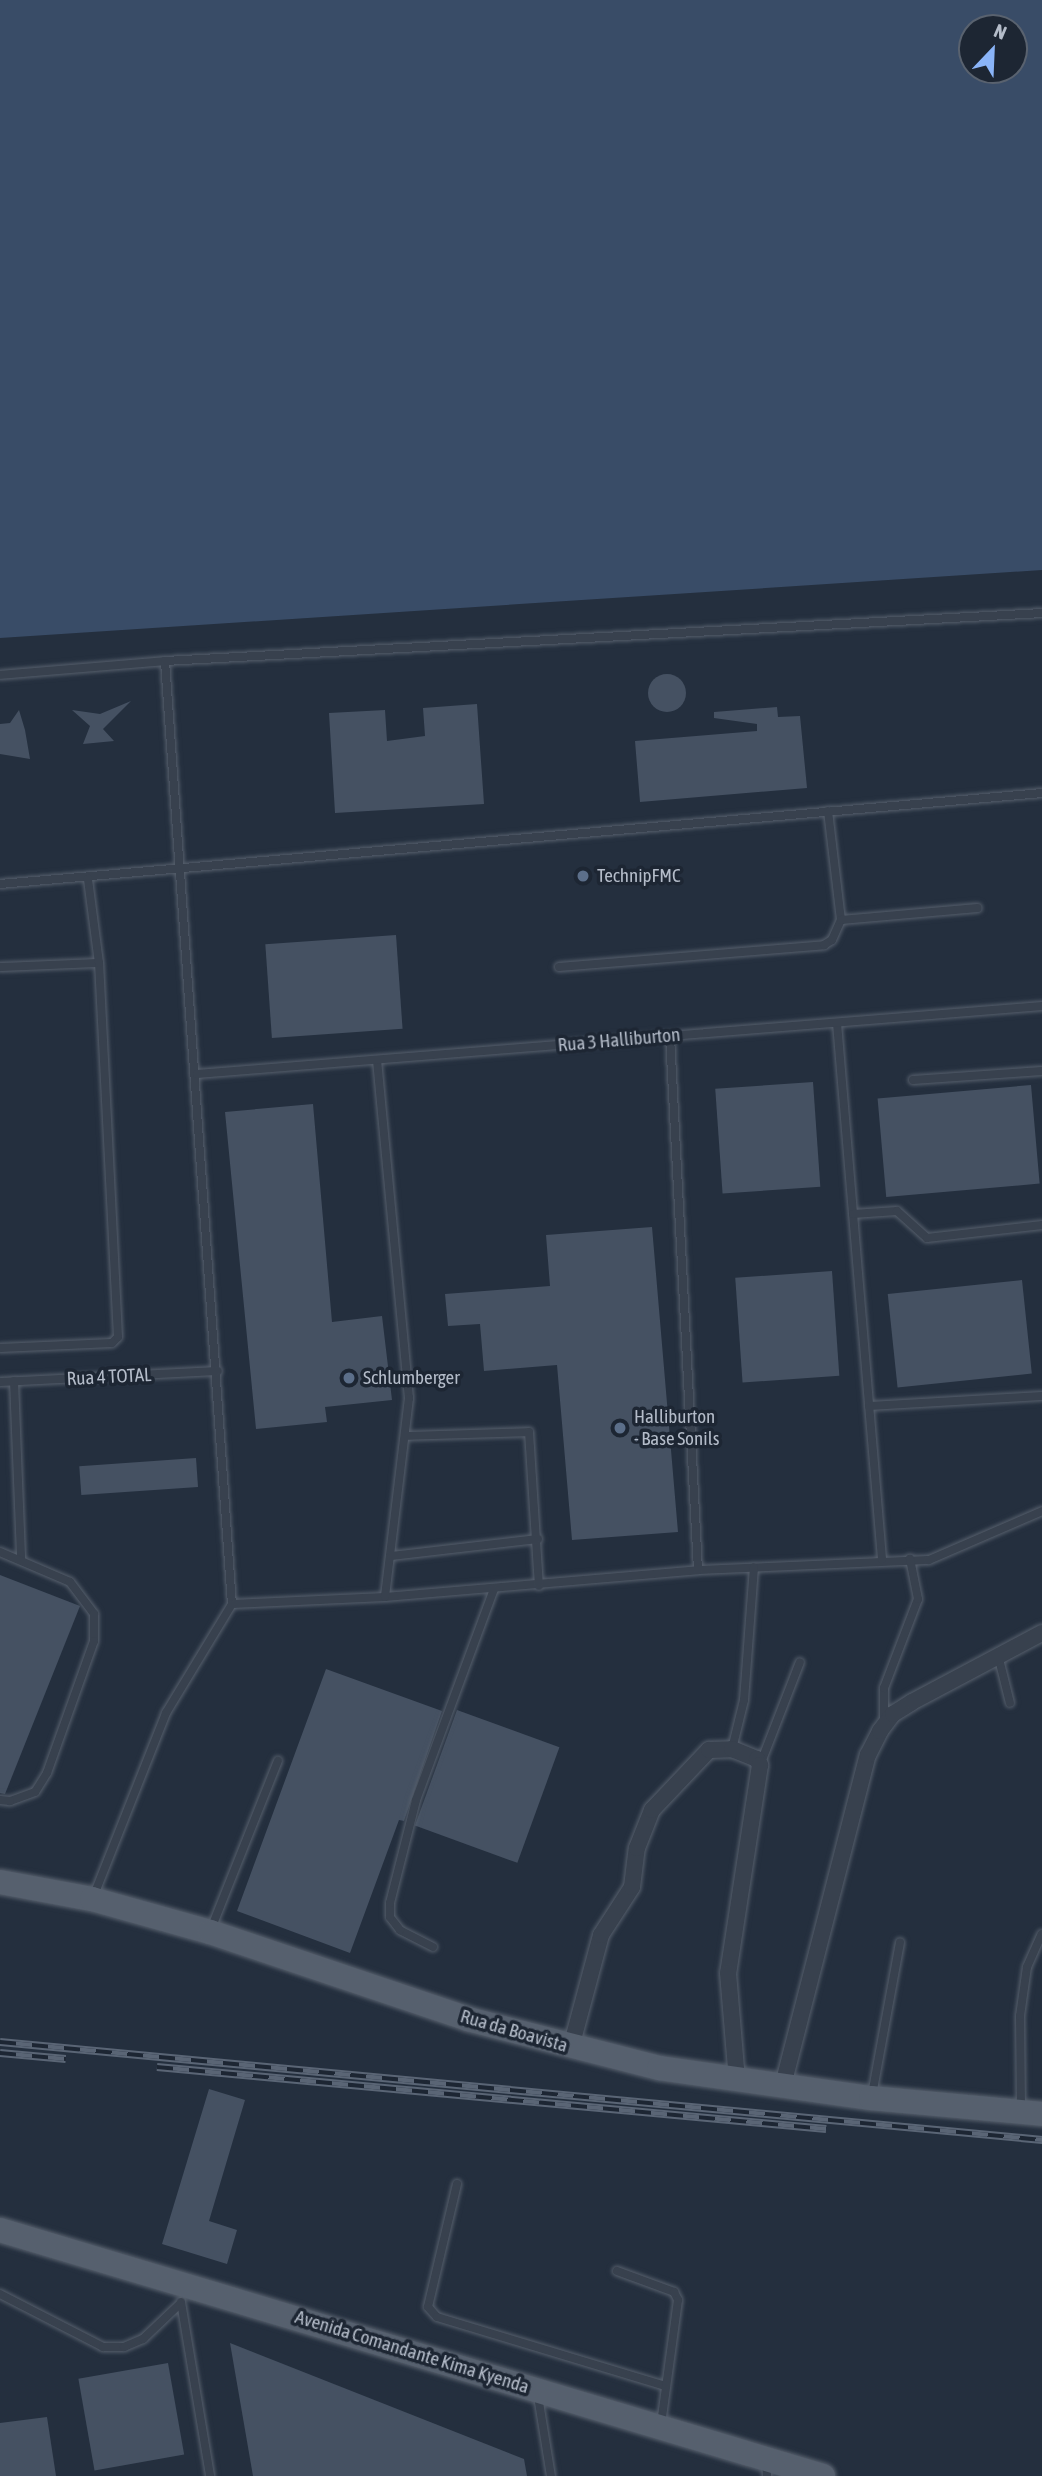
<!DOCTYPE html>
<html>
<head>
<meta charset="utf-8">
<style>
	body { margin:0 }
	#map { position:relative; width:1042px; height:2476px; overflow:hidden; background:#242f3e; font-family:"Asap Condensed",sans-serif }
	div>[style] { position:absolute }
	.water>* { inset:0; background:#394c67 }
	.building>* { inset:0; background:#455162; transform-origin:0 0 }
	.round { border-radius:50% }
	.roads { filter:drop-shadow(0 0 2px #565f6c) drop-shadow(0 0 2px #565f6c) }
	.lane>* { height:8px; margin:-4px; padding:0 4px; transform-origin:4px; border-radius:4px; background:#38414e }
	.street>* { height:16px; margin:-8px; padding:0 8px; transform-origin:8px; border-radius:8px; background:#38414e }
	.primary>* { height:24px; margin:-12px; padding:0 12px; transform-origin:12px; border-radius:12px; background:#56606e }
	.rail>* { height:8px; margin-top:-4px; transform-origin:0; background:repeating-linear-gradient(90deg,#1d2633 0 16px,#5a6575 0 32px); box-sizing:border-box; border-block:2px solid #5a6575 }
	.dots>* { width:19px; height:19px; translate:-50% -50%; box-sizing:border-box; border:4px solid #1d2633; border-radius:50% }
	span { translate:-50% -50%; white-space:nowrap; text-align:center; line-height:1.15; -webkit-text-stroke:7px #1d2633; paint-order:stroke }
	.poi-label { font-size:19px; color:#b4bcc9 }
	.left { translate:0 -50%; text-align:left }
	.street-label { font-size:19px; color:#b4bcc9 }
	.north { position:absolute; left:958px; top:14px; width:70px; height:70px; box-sizing:border-box; background:#1d2633; border:2px solid #59626f; border-radius:50%; rotate:23deg; font-size:19px; font-weight:700; line-height:28px; text-align:center; color:#b4bcc9 }
	.north::after { content:''; display:block; margin:auto; width:24px; height:32px; background:#8ab4f8; clip-path:polygon(50% 0,100% 100%,50% 72%,0 100%) }
</style>
</head>
<body>
<div id="map">
	<div class="water">
		<i style="clip-path:polygon(evenodd,0 0,1042px 0,1042px 570px,0 638px,0 0,972px 28px,1014px 28px,1014px 70px,972px 70px,972px 28px)"></i>
	</div>
	<div class="building">
		<i class="round" style="left:648px;top:674px;width:38px;height:38px"></i>
		<i style="clip-path:polygon(131px 701px,103px 729px,114px 741px,83px 744px,90px 726px,72px 710px,100px 714px)"></i>
		<i style="clip-path:polygon(477px 704px,484px 804px,335px 813px,329px 713px,385px 710px,387px 741px,425px 736px,423px 708px)"></i>
		<i style="clip-path:polygon(777px 707px,778px 717px,800px 716px,807px 788px,640px 802px,635px 741px,757px 731px,757px 724px,714px 718px,714px 712px)"></i>
		<i style="clip-path:polygon(19px 710px,25px 730px,30px 759px,0 754px,0 724px,10px 723px)"></i>
		<i style="left:396px;top:935px;width:94px;height:131px;rotate:86deg"></i>
		<i style="left:813px;top:1082px;width:105px;height:98px;rotate:86deg"></i>
		<i style="left:1031px;top:1085px;width:99px;height:154px;rotate:85deg"></i>
		<i style="clip-path:polygon(313px 1104px,332px 1322px,382px 1316px,392px 1400px,325px 1407px,327px 1422px,256px 1429px,225px 1112px)"></i>
		<i style="clip-path:polygon(652px 1227px,678px 1532px,572px 1540px,557px 1365px,484px 1371px,480px 1324px,448px 1326px,445px 1294px,550px 1286px,546px 1235px)"></i>
		<i style="left:832px;top:1271px;width:105px;height:97px;rotate:86deg"></i>
		<i style="left:1022px;top:1280px;width:94px;height:135px;rotate:84deg"></i>
		<i style="left:196px;top:1458px;width:29px;height:117px;rotate:86deg"></i>
		<i style="clip-path:polygon(0 1575px,80px 1606px,5px 1794px,0 1793px)"></i>
		<i style="clip-path:polygon(326px 1669px,442px 1711px,404px 1821px,399px 1820px,350px 1953px,237px 1911px)"></i>
		<i style="left:457px;top:1710px;width:109px;height:123px;rotate:20deg"></i>
		<i style="clip-path:polygon(209px 2089px,245px 2100px,209px 2221px,237px 2230px,227px 2264px,162px 2244px)"></i>
		<i style="clip-path:polygon(230px 2343px,524px 2459px,527px 2476px,253px 2476px)"></i>
		<i style="left:168px;top:2363px;width:93px;height:91px;rotate:80deg"></i>
		<i style="clip-path:polygon(47px 2417px,56px 2476px,0 2476px,0 2423px)"></i>
	</div>
	<div class="roads">
		<div class="lane">
			<i style="left:165px;top:661px;width:945px;rotate:85.94deg"></i>
			<i style="left:232px;top:1604px;width:153px;rotate:-2.6deg"></i>
			<i style="left:385px;top:1597px;width:314px;rotate:-4.9deg"></i>
			<i style="left:698px;top:1570px;width:231px;rotate:-2.5deg"></i>
			<i style="left:929px;top:1560px;width:123px;rotate:-23.4deg"></i>
			<i style="left:0;top:675px;width:166px;rotate:-4.8deg"></i>
			<i style="left:165px;top:661px;width:878px;rotate:-3.13deg"></i>
			<i style="left:828px;top:811px;width:110px;rotate:83.2deg"></i>
			<i style="left:0;top:884px;width:1046px;rotate:-4.99deg"></i>
			<i style="left:0;top:967px;width:99px;rotate:-2.3deg"></i>
			<i style="left:559px;top:967px;width:266px;rotate:-4.7deg"></i>
			<i style="left:824px;top:945px;width:9px;rotate:-32deg"></i>
			<i style="left:832px;top:940px;width:22px;rotate:-66deg"></i>
			<i style="left:841px;top:920px;width:137px;rotate:-5deg"></i>
			<i style="left:837px;top:1023px;width:538px;rotate:85.2deg"></i>
			<i style="left:670px;top:1036px;width:535px;rotate:87deg"></i>
			<i style="left:377px;top:1060px;width:340px;rotate:84.6deg"></i>
			<i style="left:409px;top:1398px;width:200px;rotate:96.9deg"></i>
			<i style="left:197px;top:1074px;width:848px;rotate:-4.6deg"></i>
			<i style="left:913px;top:1080px;width:129px;rotate:-4deg"></i>
			<i style="left:853px;top:1214px;width:44px;rotate:-3.9deg"></i>
			<i style="left:897px;top:1211px;width:40px;rotate:42deg"></i>
			<i style="left:927px;top:1238px;width:116px;rotate:-6.4deg"></i>
			<i style="left:0;top:1348px;width:112px;rotate:-2.6deg"></i>
			<i style="left:112px;top:1343px;width:8px;rotate:-45deg"></i>
			<i style="left:118px;top:1337px;width:374px;rotate:-92.9deg"></i>
			<i style="left:99px;top:963px;width:85px;rotate:-97.5deg"></i>
			<i style="left:14px;top:1381px;width:178px;rotate:87.7deg"></i>
			<i style="left:0;top:1382px;width:218px;rotate:-2.9deg"></i>
			<i style="left:869px;top:1406px;width:173px;rotate:-3.3deg"></i>
			<i style="left:405px;top:1436px;width:124px;rotate:-1.8deg"></i>
			<i style="left:529px;top:1432px;width:154px;rotate:86.3deg"></i>
			<i style="left:0;top:1552px;width:76px;rotate:23.2deg"></i>
			<i style="left:70px;top:1582px;width:40px;rotate:53deg"></i>
			<i style="left:94px;top:1614px;width:27px;rotate:90deg"></i>
			<i style="left:94px;top:1641px;width:140px;rotate:109.6deg"></i>
			<i style="left:47px;top:1773px;width:22px;rotate:122deg"></i>
			<i style="left:35px;top:1792px;width:27px;rotate:160deg"></i>
			<i style="left:10px;top:1801px;width:10px;rotate:-174deg"></i>
			<i style="left:391px;top:1556px;width:148px;rotate:-6.6deg"></i>
			<i style="left:999px;top:1659px;width:45px;rotate:76deg"></i>
			<i style="left:884px;top:1722px;width:34px;rotate:-90deg"></i>
			<i style="left:884px;top:1688px;width:95px;rotate:-69.1deg"></i>
			<i style="left:918px;top:1599px;width:41px;rotate:-101.3deg"></i>
			<i style="left:732px;top:1749px;width:50px;rotate:-76.2deg"></i>
			<i style="left:744px;top:1700px;width:133px;rotate:-85.7deg"></i>
			<i style="left:760px;top:1765px;width:110px;rotate:-68.8deg"></i>
			<i style="left:94px;top:1895px;width:196px;rotate:-68.4deg"></i>
			<i style="left:166px;top:1713px;width:127px;rotate:-58.8deg"></i>
			<i style="left:211px;top:1929px;width:181px;rotate:-68.3deg"></i>
			<i style="left:433px;top:1947px;width:37px;rotate:-153deg"></i>
			<i style="left:400px;top:1930px;width:16px;rotate:-128deg"></i>
			<i style="left:390px;top:1917px;width:14px;rotate:-90deg"></i>
			<i style="left:390px;top:1903px;width:106px;rotate:-75.8deg"></i>
			<i style="left:416px;top:1800px;width:225px;rotate:-69.7deg"></i>
			<i style="left:872px;top:2095px;width:155px;rotate:-79.6deg"></i>
			<i style="left:1021px;top:2109px;width:93px;rotate:-90.6deg"></i>
			<i style="left:1020px;top:2016px;width:49px;rotate:-81.9deg"></i>
			<i style="left:1027px;top:1967px;width:36px;rotate:-66deg"></i>
			<i style="left:457px;top:2184px;width:126px;rotate:103.3deg"></i>
			<i style="left:428px;top:2307px;width:13px;rotate:48deg"></i>
			<i style="left:437px;top:2317px;width:239px;rotate:16.8deg"></i>
			<i style="left:617px;top:2271px;width:61px;rotate:20.2deg"></i>
			<i style="left:674px;top:2292px;width:9px;rotate:63deg"></i>
			<i style="left:678px;top:2300px;width:125px;rotate:97.8deg"></i>
			<i style="left:0;top:2294px;width:116px;rotate:27.2deg"></i>
			<i style="left:103px;top:2347px;width:21px"></i>
			<i style="left:124px;top:2347px;width:21px;rotate:-23deg"></i>
			<i style="left:143px;top:2339px;width:52px;rotate:-43.5deg"></i>
			<i style="left:181px;top:2302px;width:176px;rotate:80.5deg"></i>
			<i style="left:538px;top:2396px;width:81px;rotate:80.8deg"></i>
			<i style="left:766px;top:2461px;width:15px;rotate:86deg"></i>
		</div>
		<div class="street">
			<i style="left:571px;top:2047px;width:116px;rotate:-75deg"></i>
			<i style="left:601px;top:1935px;width:57px;rotate:-57.1deg"></i>
			<i style="left:632px;top:1887px;width:39px;rotate:-83deg"></i>
			<i style="left:637px;top:1848px;width:41px;rotate:-68.5deg"></i>
			<i style="left:652px;top:1810px;width:83px;rotate:-46.5deg"></i>
			<i style="left:709px;top:1750px;width:23px;rotate:-2deg"></i>
			<i style="left:732px;top:1749px;width:27px;rotate:22deg"></i>
			<i style="left:757px;top:1759px;width:7px;rotate:63deg"></i>
			<i style="left:760px;top:1765px;width:210px;rotate:98.7deg"></i>
			<i style="left:728px;top:1973px;width:107px;rotate:85.2deg"></i>
			<i style="left:783px;top:2085px;width:341px;rotate:-75.6deg"></i>
			<i style="left:868px;top:1755px;width:27px;rotate:-63deg"></i>
			<i style="left:880px;top:1731px;width:21px;rotate:-53deg"></i>
			<i style="left:893px;top:1714px;width:22px;rotate:-32deg"></i>
			<i style="left:912px;top:1702px;width:147px;rotate:-28deg"></i>
		</div>
		<div class="primary">
			<i style="left:0;top:1882px;width:94px;rotate:10.5deg"></i>
			<i style="left:92px;top:1899px;width:123px;rotate:15.6deg"></i>
			<i style="left:210px;top:1932px;width:272px;rotate:18.6deg"></i>
			<i style="left:468px;top:2019px;width:197px;rotate:14.4deg"></i>
			<i style="left:659px;top:2068px;width:214px;rotate:8.1deg"></i>
			<i style="left:871px;top:2098px;width:172px;rotate:5.3deg"></i>
			<i style="left:0;top:2230px;width:859px;rotate:16.64deg"></i>
		</div>
	</div>
	<div class="rail">
		<i style="left:0;top:2042px;width:1047px;rotate:5.37deg"></i>
		<i style="left:0;top:2053px;width:66px;rotate:5.2deg"></i>
		<i style="left:157px;top:2067px;width:672px;rotate:5.29deg"></i>
	</div>
	<div class="dots">
		<i style="left:583px;top:876px;background:#5c6f8a"></i>
		<i style="left:349px;top:1378px;background:#5c6f8a"></i>
		<i style="left:620px;top:1428px;background:#5c6f8a"></i>
	</div>
	<div class="poi-label">
		<span class="left" style="left:597px;top:876px">TechnipFMC</span>
		<span class="left" style="left:363px;top:1378px">Schlumberger</span>
		<span class="left" style="left:634px;top:1428px">Halliburton<br>- Base Sonils</span>
	</div>
	<div class="street-label">
		<span style="left:619px;top:1040px;rotate:-5deg">Rua 3 Halliburton</span>
		<span style="left:109px;top:1377px;rotate:-3deg">Rua 4 TOTAL</span>
		<span style="left:514px;top:2031px;rotate:16deg">Rua da Boavista</span>
		<span style="left:412px;top:2352px;rotate:17deg">Avenida Comandante Kima Kyenda</span>
	</div>
	<div class="north">N</div>
</div>
</body>
</html>
